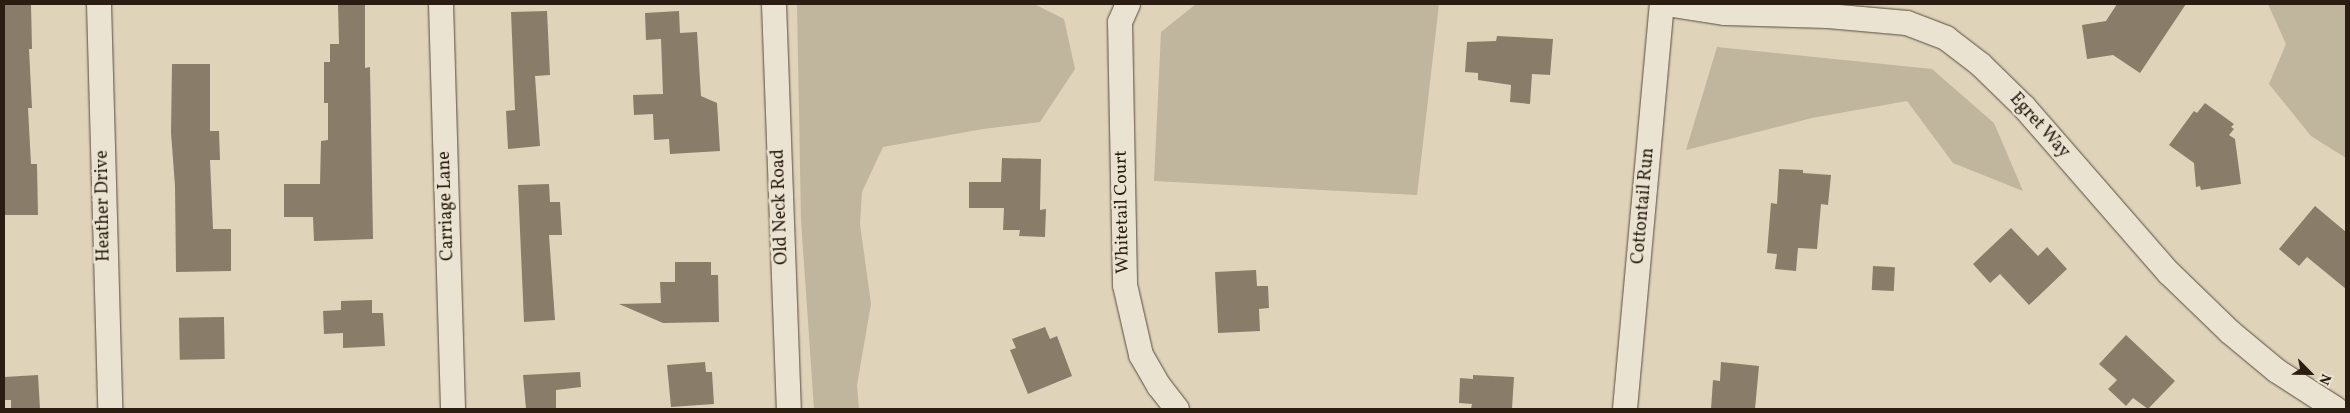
<!DOCTYPE html>
<html>
<head>
<meta charset="utf-8">
<style>
	body { margin:0 }
	#map { position:relative; width:2350px; height:413px; overflow:hidden; background:#dfd4ba; font-family:Vollkorn,serif }
	div>[style] { position:absolute }
	.green>* { inset:0; background:#c0b59d }
	.building>* { inset:0; background:#897c69; transform-origin:0 0 }
	.roads { filter:drop-shadow(0 0 1px #584b3c) drop-shadow(0 0 1px #584b3c) }
	.street>* { height:24px; margin:-12px; padding:0 12px; transform-origin:12px; border-radius:12px; background:#eae3d2 }
	span { translate:-50% -50%; white-space:nowrap; text-align:center; line-height:1.15; -webkit-text-stroke:5px #eae3d2; paint-order:stroke }
	.street-label { font-size:18px; color:#2b1d12 }
	.frame { position:absolute; inset:0; border:5px solid #2b1d12; pointer-events:none }
	.north { position:absolute; left:2285px; top:348px; width:50px; height:50px; -webkit-text-stroke:4px #eae3d2; paint-order:stroke; rotate:113deg; font-size:14px; font-weight:700; line-height:20px; text-align:center; color:#2b1d12 }
	.north::after { content:''; display:block; margin:auto; width:18px; height:22px; background:#2b1d12; clip-path:polygon(50% 0,100% 100%,50% 72%,0 100%) }
</style>
</head>
<body>
<div id="map">
	<div class="green">
		<i style="clip-path:polygon(797px 4px,1034px 4px,1064px 19px,1075px 69px,1040px 122px,983px 129px,883px 147px,862px 192px,860px 224px,871px 304px,857px 385px,859px 409px,814px 409px,801px 220px)"></i>
		<i style="clip-path:polygon(1196px 4px,1439px 4px,1417px 195px,1154px 181px,1161px 32px)"></i>
		<i style="clip-path:polygon(2268px 4px,2346px 4px,2346px 158px,2311px 136px,2269px 84px,2286px 44px)"></i>
		<i style="clip-path:polygon(1717px 47px,1932px 69px,1994px 123px,2023px 191px,1953px 163px,1907px 101px,1812px 118px,1686px 150px)"></i>
	</div>
	<div class="building">
		<i style="clip-path:polygon(4px 4px,31px 4px,32px 49px,29px 49px,32px 108px,28px 108px,31px 164px,37px 164px,38px 215px,4px 215px)"></i>
		<i style="clip-path:polygon(338px 4px,365px 4px,365px 68px,370px 67px,373px 239px,314px 241px,313px 217px,284px 217px,284px 184px,320px 184px,321px 141px,328px 140px,328px 103px,324px 103px,324px 62px,330px 62px,330px 44px,339px 44px)"></i>
		<i style="clip-path:polygon(2117px 4px,2186px 4px,2140px 73px,2113px 55px,2087px 59px,2082px 25px,2106px 21px)"></i>
		<i style="clip-path:polygon(547px 11px,550px 75px,535px 76px,540px 146px,508px 149px,506px 111px,515px 110px,511px 12px)"></i>
		<i style="clip-path:polygon(679px 11px,680px 33px,697px 32px,701px 96px,717px 103px,720px 151px,670px 154px,669px 139px,654px 140px,653px 114px,634px 115px,633px 95px,663px 94px,661px 39px,646px 40px,645px 13px)"></i>
		<i style="clip-path:polygon(1497px 36px,1553px 39px,1550px 75px,1532px 74px,1530px 104px,1510px 102px,1511px 85px,1478px 80px,1478px 73px,1465px 72px,1467px 42px,1496px 41px)"></i>
		<i style="clip-path:polygon(172px 64px,210px 64px,210px 131px,219px 131px,220px 160px,210px 160px,213px 229px,231px 229px,231px 271px,176px 272px,175px 186px,171px 133px)"></i>
		<i style="clip-path:polygon(2205px 103px,2234px 124px,2231px 127px,2234px 129px,2229px 135px,2235px 139px,2241px 184px,2201px 190px,2200px 186px,2196px 187px,2194px 163px,2169px 145px,2194px 111px,2197px 113px)"></i>
		<i style="clip-path:polygon(1002px 158px,1041px 159px,1040px 210px,1046px 209px,1045px 237px,1019px 236px,1020px 230px,1003px 230px,1004px 208px,969px 208px,969px 182px,1001px 182px)"></i>
		<i style="clip-path:polygon(1779px 169px,1803px 170px,1803px 173px,1831px 175px,1828px 205px,1821px 204px,1817px 249px,1798px 248px,1796px 271px,1775px 269px,1777px 254px,1767px 253px,1771px 203px,1777px 204px)"></i>
		<i style="clip-path:polygon(549px 184px,550px 202px,560px 202px,562px 235px,549px 235px,555px 320px,524px 322px,518px 185px)"></i>
		<i style="clip-path:polygon(2315px 206px,2346px 232px,2346px 289px,2307px 257px,2299px 266px,2279px 249px)"></i>
		<i style="clip-path:polygon(2011px 228px,2038px 256px,2047px 247px,2067px 269px,2029px 305px,2000px 274px,1990px 283px,1973px 264px)"></i>
		<i style="clip-path:polygon(675px 262px,711px 262px,711px 275px,718px 275px,719px 322px,663px 323px,619px 304px,661px 303px,660px 282px,675px 282px)"></i>
		<i style="left:1873px;top:266px;width:22px;height:24px;rotate:3deg"></i>
		<i style="clip-path:polygon(1256px 270px,1257px 286px,1268px 286px,1269px 308px,1259px 309px,1260px 331px,1218px 333px,1215px 272px)"></i>
		<i style="clip-path:polygon(372px 300px,372px 313px,383px 313px,385px 346px,343px 348px,343px 333px,324px 334px,323px 311px,341px 310px,341px 301px)"></i>
		<i style="left:224px;top:317px;width:42px;height:45px;rotate:89deg"></i>
		<i style="clip-path:polygon(1045px 327px,1050px 339px,1057px 336px,1072px 376px,1028px 394px,1010px 350px,1016px 348px,1012px 339px)"></i>
		<i style="clip-path:polygon(2126px 335px,2175px 381px,2148px 409px,2133px 398px,2126px 406px,2108px 389px,2117px 380px,2099px 364px)"></i>
		<i style="clip-path:polygon(705px 362px,706px 372px,712px 372px,714px 404px,671px 407px,667px 365px)"></i>
		<i style="clip-path:polygon(1721px 362px,1759px 366px,1755px 409px,1711px 409px,1713px 380px,1720px 381px)"></i>
		<i style="clip-path:polygon(580px 372px,581px 387px,556px 390px,556px 409px,526px 409px,523px 375px)"></i>
		<i style="clip-path:polygon(38px 375px,40px 409px,11px 409px,11px 400px,4px 400px,4px 377px)"></i>
		<i style="clip-path:polygon(1473px 375px,1514px 377px,1512px 409px,1471px 409px,1472px 404px,1459px 403px,1460px 378px,1473px 379px)"></i>
	</div>
	<div class="roads">
		<div class="street">
			<i style="left:99px;top:4px;width:405px;rotate:88.4deg"></i>
			<i style="left:441px;top:4px;width:405px;rotate:88.3deg"></i>
			<i style="left:774px;top:4px;width:405px;rotate:87.9deg"></i>
			<i style="left:1128px;top:4px;width:20px;rotate:114deg"></i>
			<i style="left:1120px;top:22px;width:263px;rotate:88.9deg"></i>
			<i style="left:1125px;top:285px;width:72px;rotate:77.1deg"></i>
			<i style="left:1141px;top:355px;width:36px;rotate:60deg"></i>
			<i style="left:1159px;top:386px;width:29px;rotate:52deg"></i>
			<i style="left:1666px;top:4px;width:60px;rotate:8.7deg"></i>
			<i style="left:1725px;top:13px;width:103px;rotate:1.7deg"></i>
			<i style="left:1828px;top:16px;width:79px;rotate:5.1deg"></i>
			<i style="left:1907px;top:23px;width:42px;rotate:21deg"></i>
			<i style="left:1946px;top:38px;width:44px;rotate:37.6deg"></i>
			<i style="left:1981px;top:65px;width:60px;rotate:44.3deg"></i>
			<i style="left:2024px;top:107px;width:220px;rotate:48.9deg"></i>
			<i style="left:2169px;top:273px;width:85px;rotate:44deg"></i>
			<i style="left:2230px;top:332px;width:61px;rotate:39.7deg"></i>
			<i style="left:2277px;top:371px;width:70px;rotate:32.8deg"></i>
			<i style="left:1625px;top:409px;width:407px;rotate:-84.8deg"></i>
		</div>
	</div>
	<div class="street-label">
		<span style="left:2039px;top:126px;rotate:48deg">Egret Way</span>
		<span style="left:104px;top:206px;rotate:-91deg">Heather Drive</span>
		<span style="left:447px;top:206px;rotate:-92deg">Carriage Lane</span>
		<span style="left:1644px;top:206px;rotate:-85deg">Cottontail Run</span>
		<span style="left:781px;top:207px;rotate:-92deg">Old Neck Road</span>
		<span style="left:1123px;top:212px;rotate:-91deg">Whitetail Court</span>
	</div>
	<div class="frame"></div>
	<div class="north">N</div>
</div>
</body>
</html>
